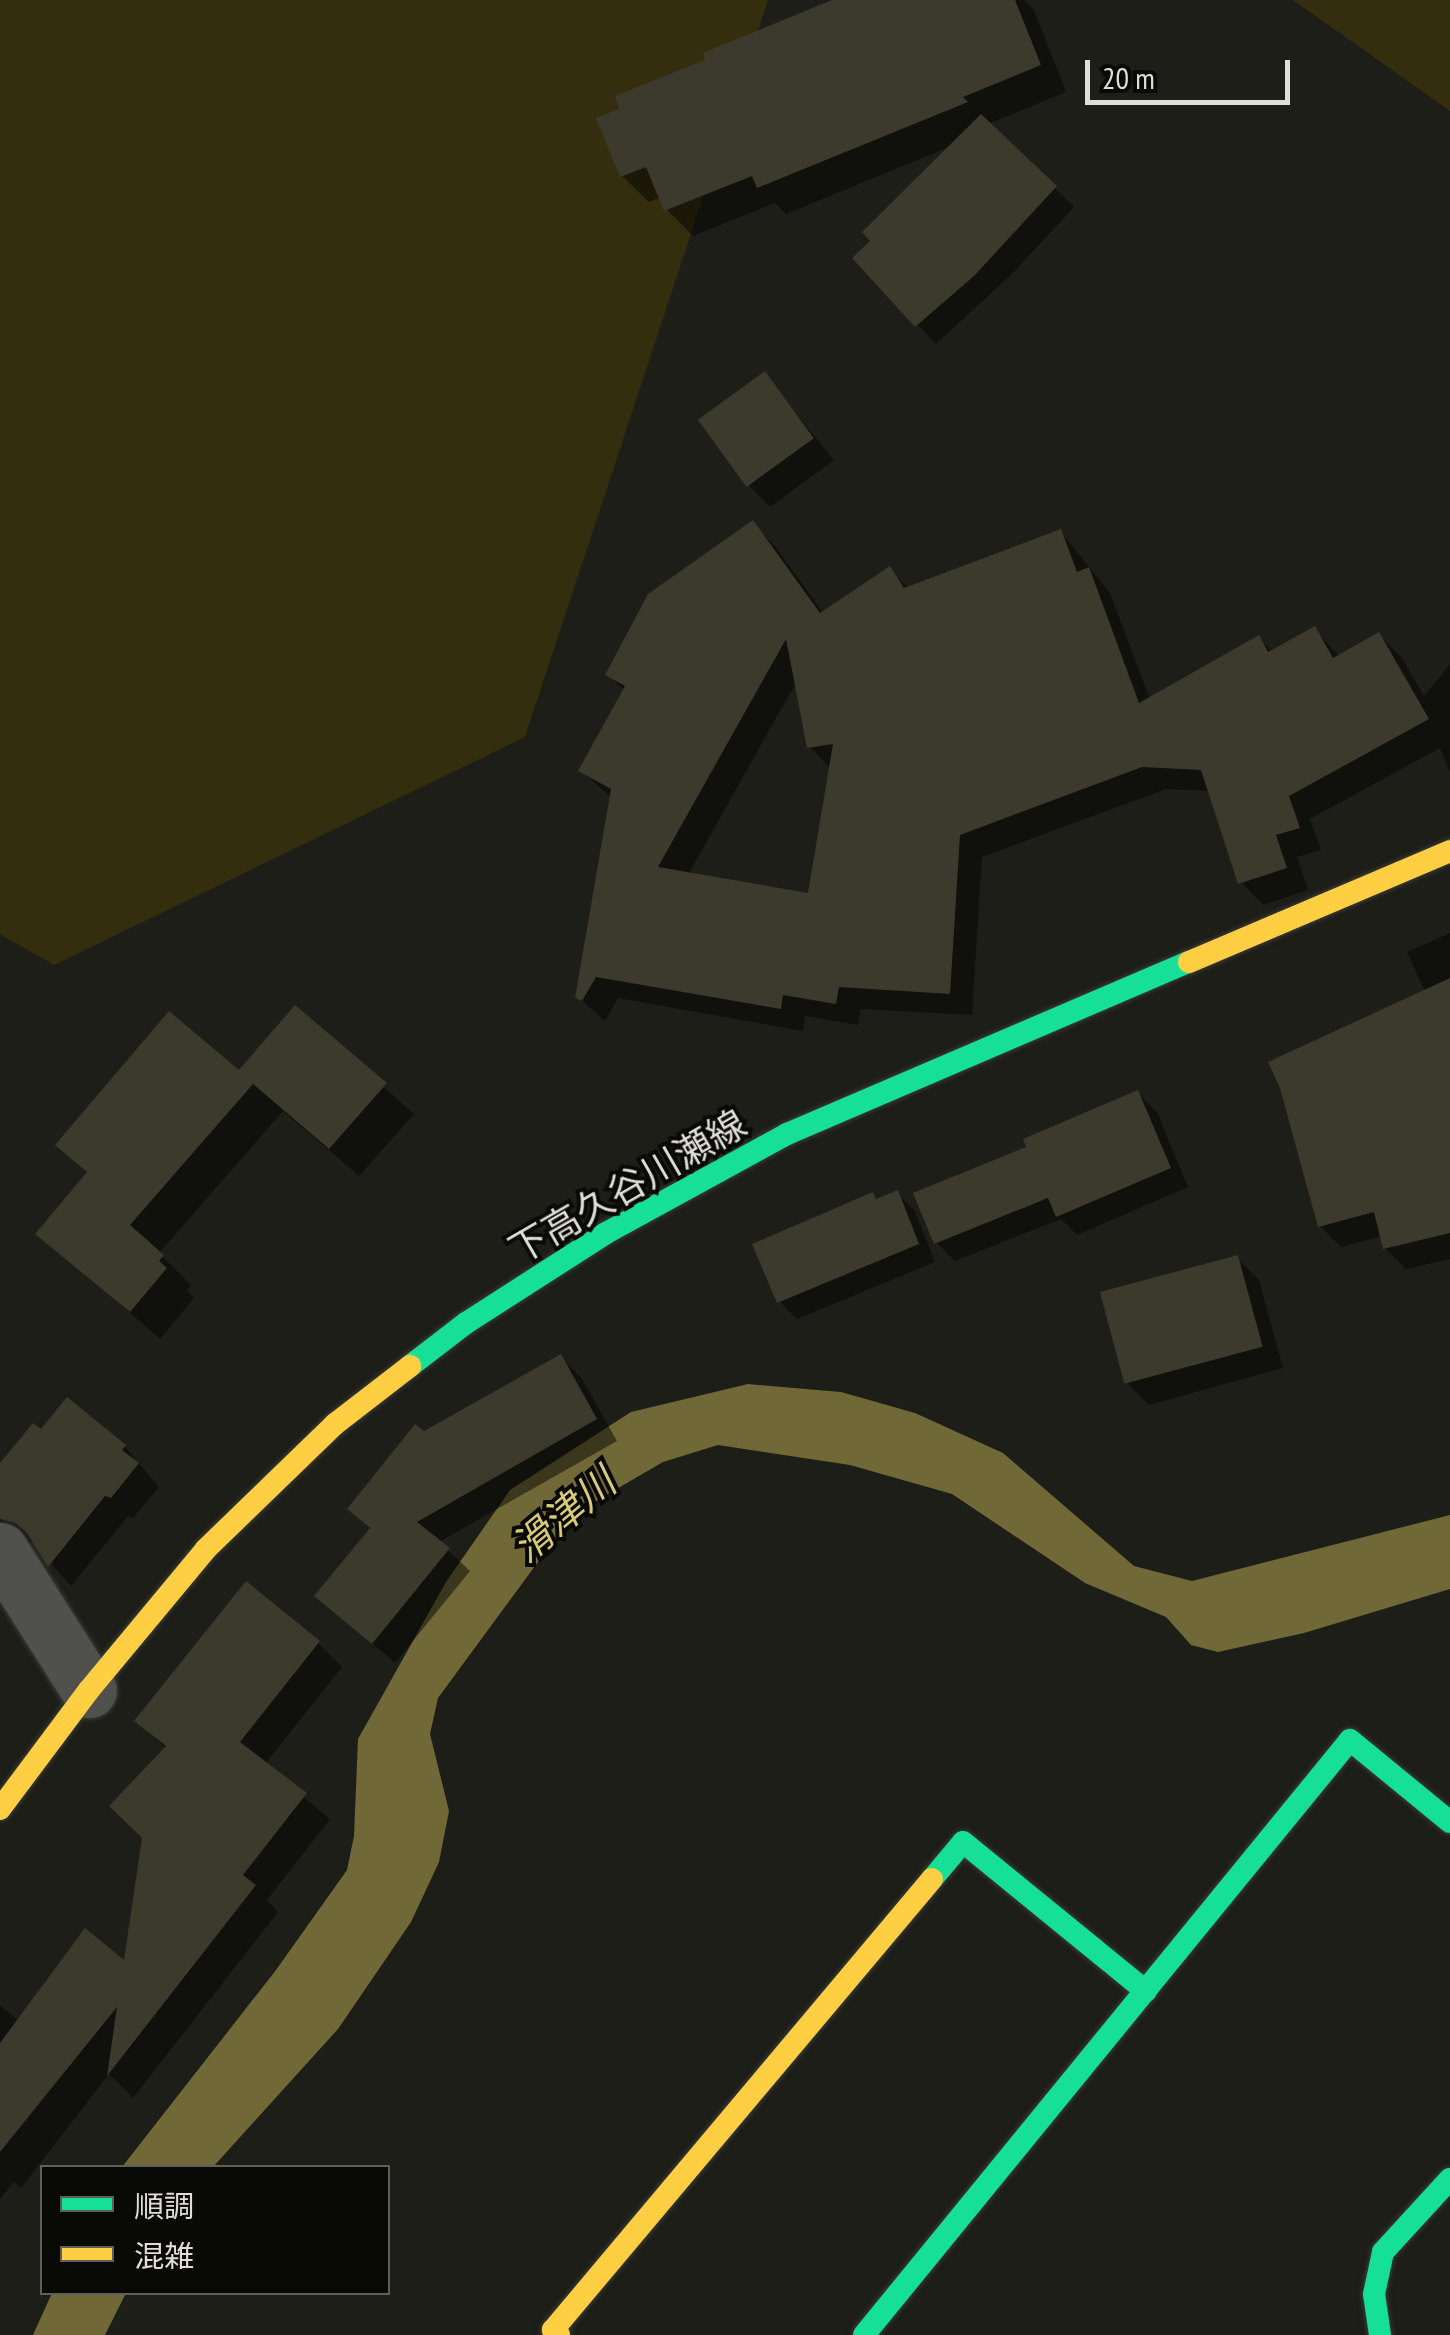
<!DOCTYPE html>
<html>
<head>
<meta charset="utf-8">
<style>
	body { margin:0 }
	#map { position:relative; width:1450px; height:2335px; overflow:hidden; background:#1e1e19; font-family:"PT Sans Narrow","Noto Sans JP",sans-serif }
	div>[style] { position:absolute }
	.green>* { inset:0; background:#342e0e }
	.water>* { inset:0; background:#706836 }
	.shadow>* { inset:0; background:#0007 }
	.building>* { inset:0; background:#3c3a2d; transform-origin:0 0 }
	.roads { filter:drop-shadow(0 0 2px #3b3b37) drop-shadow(0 0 2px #3b3b37) }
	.street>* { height:55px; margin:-27.5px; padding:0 27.5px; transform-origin:27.5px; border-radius:27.5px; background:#50504d }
	.fast>* { height:22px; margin:-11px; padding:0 11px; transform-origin:11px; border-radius:11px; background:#16e098 }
	.slow>* { height:22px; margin:-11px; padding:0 11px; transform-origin:11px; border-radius:11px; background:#ffcf43 }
	span { translate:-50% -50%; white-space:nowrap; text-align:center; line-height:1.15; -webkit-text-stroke:8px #090906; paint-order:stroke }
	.street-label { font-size:38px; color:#dfded9 }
	.water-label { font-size:40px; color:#d8ca77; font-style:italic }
	.legend { position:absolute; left:40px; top:2165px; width:350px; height:130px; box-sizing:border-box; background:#090906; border:2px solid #5f5e5a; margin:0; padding:12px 18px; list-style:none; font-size:30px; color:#dfded9 }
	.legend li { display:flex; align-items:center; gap:20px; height:50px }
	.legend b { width:50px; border:2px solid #5f5e5a }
	.scale { position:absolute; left:1085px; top:60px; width:205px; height:45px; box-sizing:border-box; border:5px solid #dfded9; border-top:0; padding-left:12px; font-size:30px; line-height:35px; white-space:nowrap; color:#dfded9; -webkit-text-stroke:8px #090906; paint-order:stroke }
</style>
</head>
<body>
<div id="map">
	<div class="green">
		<i style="clip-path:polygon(0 0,768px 0,525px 737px,54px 965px,0 934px)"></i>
		<i style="clip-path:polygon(1293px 0,1450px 0,1450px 111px)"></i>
	</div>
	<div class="water">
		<i style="clip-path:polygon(748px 1384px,841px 1392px,915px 1413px,1003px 1453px,1134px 1566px,1192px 1581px,1450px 1515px,1450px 1589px,1304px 1633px,1218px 1652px,1191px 1645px,1166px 1617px,1085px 1583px,952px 1494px,850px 1465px,718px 1445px,663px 1462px,589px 1505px,549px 1547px,438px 1698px,430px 1734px,449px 1811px,439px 1862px,411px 1922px,338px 2029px,213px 2167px,122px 2167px,276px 1970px,347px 1870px,354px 1836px,358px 1739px,446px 1582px,510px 1490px,631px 1412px)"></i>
		<i style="clip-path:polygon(52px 2293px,52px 2292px,126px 2293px,105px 2335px,33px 2335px)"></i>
	</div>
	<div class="shadow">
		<i style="clip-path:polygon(839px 0,1024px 0,1034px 10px,1066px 92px,988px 124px,1074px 207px,1012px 274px,936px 344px,855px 258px,954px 145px,786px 214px,775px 203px,693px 236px,666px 209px,661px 197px,649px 202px,622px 176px,623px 110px,709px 61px)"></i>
		<i style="clip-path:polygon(764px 374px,834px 460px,770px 507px,749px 485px)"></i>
		<i style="clip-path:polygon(evenodd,752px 524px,775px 546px,824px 614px,890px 570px,909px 589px,1061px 532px,1110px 593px,1150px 699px,1259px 638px,1273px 652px,1314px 629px,1340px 657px,1379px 635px,1401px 657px,1424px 696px,1450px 664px,1450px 773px,1440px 748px,1310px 819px,1321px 850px,1297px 857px,1308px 890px,1263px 905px,1241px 882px,1211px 791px,1166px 789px,982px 857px,972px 1015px,861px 1009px,858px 1025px,805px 1016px,803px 1031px,618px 998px,605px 1021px,578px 997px,612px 798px,581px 771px,625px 691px,608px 674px,752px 524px,797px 681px,810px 747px,831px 769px,810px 896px,688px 875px,797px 681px)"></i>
		<i style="clip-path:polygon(1450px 933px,1450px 1259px,1406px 1269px,1385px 1248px,1382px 1236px,1341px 1247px,1320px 1226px,1425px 992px,1407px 952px)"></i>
		<i style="clip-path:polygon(295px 1008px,414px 1114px,359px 1176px,283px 1111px,159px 1253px,191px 1285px,187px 1291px,194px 1298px,160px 1339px,39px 1233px,88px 1174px,59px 1145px,240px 1074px)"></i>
		<i style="clip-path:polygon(1138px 1093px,1157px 1112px,1188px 1187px,1077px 1235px,1061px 1219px,955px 1261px,936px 1242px,1030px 1148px)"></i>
		<i style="clip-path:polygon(897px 1193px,915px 1211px,935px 1262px,797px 1319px,779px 1301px,872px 1195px,879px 1201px)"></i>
		<i style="clip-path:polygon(1237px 1258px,1259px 1280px,1283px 1368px,1149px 1405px,1128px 1384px)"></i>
		<i style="clip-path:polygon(561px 1357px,582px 1379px,617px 1441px,439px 1542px,470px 1571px,395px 1663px,318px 1596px,371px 1530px,350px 1509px,424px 1434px)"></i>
		<i style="clip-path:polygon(41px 1433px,125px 1447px,159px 1487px,133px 1518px,128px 1516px,71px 1586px,33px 1543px,14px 1542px,0 1530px,0 1478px)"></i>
		<i style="clip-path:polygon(318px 1643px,342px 1667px,265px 1764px,330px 1819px,267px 1900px,278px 1912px,133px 2098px,109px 2074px,21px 2188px,14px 2182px,0 2199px,0 2005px,19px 2021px,126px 1964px,167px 1749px,137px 1721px)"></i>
	</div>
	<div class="building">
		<i style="clip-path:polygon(832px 0,1015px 0,1041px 65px,963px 97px,968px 102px,757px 188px,752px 176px,664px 211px,646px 167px,620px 177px,596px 118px,619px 109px,615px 96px,705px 60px,703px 53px)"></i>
		<i style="clip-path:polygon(981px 114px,1057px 186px,974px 276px,915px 327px,852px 258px,870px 241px,862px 232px)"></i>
		<i style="left:765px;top:371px;width:83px;height:83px;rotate:54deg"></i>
		<i style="clip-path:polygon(evenodd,753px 520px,820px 613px,890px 566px,904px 588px,1061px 529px,1077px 572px,1089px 567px,1139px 703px,1259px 635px,1268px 652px,1315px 626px,1333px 658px,1379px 632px,1429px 719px,1289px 796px,1300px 828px,1276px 835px,1287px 868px,1238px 884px,1201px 770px,1142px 767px,960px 835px,950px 994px,839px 987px,836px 1004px,783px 995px,781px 1009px,596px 977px,582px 1001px,575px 998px,611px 789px,578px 771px,625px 686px,605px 675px,648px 594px,753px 520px,786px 639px,807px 748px,833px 744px,808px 893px,658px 867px,786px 639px)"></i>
		<i style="clip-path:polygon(1450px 978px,1450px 1233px,1383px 1249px,1374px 1212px,1318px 1227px,1280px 1088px,1268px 1062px)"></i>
		<i style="clip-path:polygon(295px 1005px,387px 1083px,329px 1149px,253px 1084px,130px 1225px,164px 1255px,159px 1261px,167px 1268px,130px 1312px,35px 1234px,87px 1172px,55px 1145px,169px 1011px,239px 1070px)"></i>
		<i style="clip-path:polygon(1138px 1090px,1171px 1168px,1056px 1217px,1048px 1198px,934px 1244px,913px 1193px,1026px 1147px,1023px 1139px)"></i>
		<i style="clip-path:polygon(898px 1190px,919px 1244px,777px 1303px,752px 1244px,873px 1192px,876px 1199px)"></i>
		<i style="left:1238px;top:1255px;width:95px;height:143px;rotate:75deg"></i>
		<i style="clip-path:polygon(561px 1354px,597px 1419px,417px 1522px,450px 1548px,372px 1644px,314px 1596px,370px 1528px,347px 1509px,415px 1424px,424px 1431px)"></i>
		<i style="clip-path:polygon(67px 1397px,126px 1445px,122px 1450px,139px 1463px,111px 1498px,105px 1496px,48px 1567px,26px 1532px,15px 1523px,0 1519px,0 1463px,33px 1423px,41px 1429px)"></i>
		<i style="clip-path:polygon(246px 1581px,320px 1641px,240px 1742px,307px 1793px,243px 1875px,256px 1885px,107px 2076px,117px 2007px,0 2152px,0 2043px,85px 1928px,124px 1960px,142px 1838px,109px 1806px,166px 1746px,134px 1721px)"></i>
	</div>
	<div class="roads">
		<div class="street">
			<i style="left:0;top:1550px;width:166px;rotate:57.6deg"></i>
		</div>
		<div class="fast">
			<i style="left:410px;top:1366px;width:71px;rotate:-37.5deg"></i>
			<i style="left:466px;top:1323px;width:166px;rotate:-32.7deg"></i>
			<i style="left:606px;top:1233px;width:206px;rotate:-28.7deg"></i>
			<i style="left:787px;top:1134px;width:437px;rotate:-23.2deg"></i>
			<i style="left:932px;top:1879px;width:48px;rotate:-50deg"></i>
			<i style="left:963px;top:1842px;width:236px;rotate:39.2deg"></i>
			<i style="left:864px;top:2335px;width:768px;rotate:-50.76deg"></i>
			<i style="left:1350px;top:1740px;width:129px;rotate:39.4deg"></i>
			<i style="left:1380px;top:2335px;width:41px;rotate:-98.3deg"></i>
			<i style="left:1374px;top:2294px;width:43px;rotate:-77.9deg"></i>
			<i style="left:1383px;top:2252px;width:99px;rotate:-47.5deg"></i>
		</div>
		<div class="slow">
			<i style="left:1189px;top:962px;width:284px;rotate:-23deg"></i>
			<i style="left:0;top:1809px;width:149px;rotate:-53.2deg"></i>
			<i style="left:89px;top:1690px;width:183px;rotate:-50.3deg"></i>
			<i style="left:206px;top:1549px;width:180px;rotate:-44.1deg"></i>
			<i style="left:335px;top:1424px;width:95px;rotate:-37.7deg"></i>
			<i style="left:559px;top:2335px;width:8px;rotate:-140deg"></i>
			<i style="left:553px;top:2330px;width:589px;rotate:-49.96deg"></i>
		</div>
	</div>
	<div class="street-label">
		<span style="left:627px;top:1186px;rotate:-30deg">下高久谷川瀬線</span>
	</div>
	<div class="water-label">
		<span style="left:563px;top:1514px;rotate:-40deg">滑津川</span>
	</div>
	<ul class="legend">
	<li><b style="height:12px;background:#16e098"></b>順調</li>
	<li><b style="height:12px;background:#ffcf43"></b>混雑</li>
	</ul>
	<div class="scale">20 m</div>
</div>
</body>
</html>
